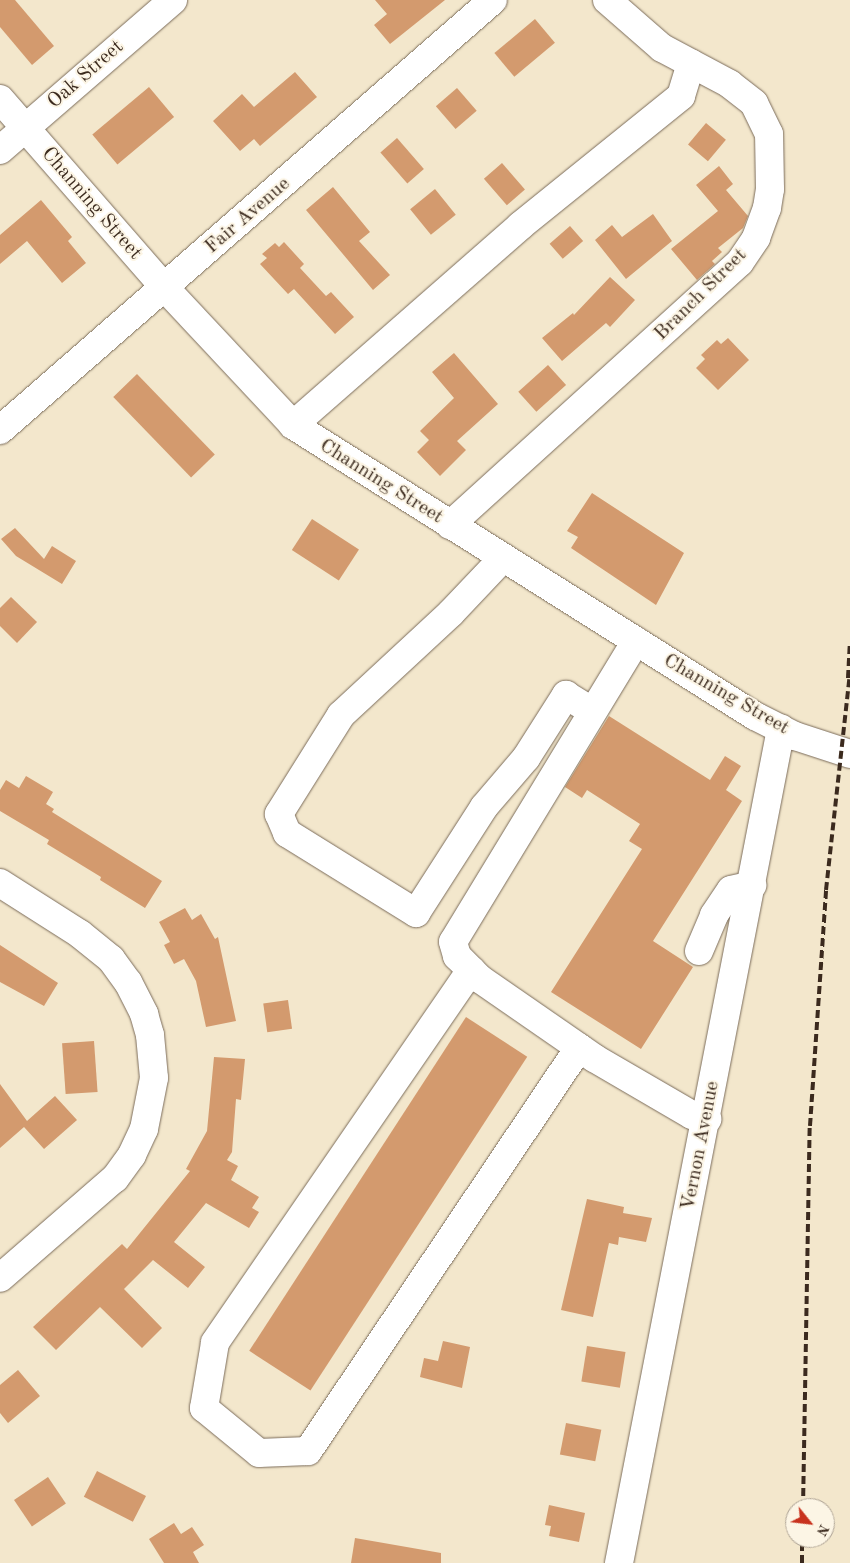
<!DOCTYPE html>
<html>
<head>
<meta charset="utf-8">
<style>
	body { margin:0 }
	#map { position:relative; width:850px; height:1563px; overflow:hidden; background:#f3e7cc; font-family:"Old Standard TT",serif }
	div>[style] { position:absolute }
	.building>* { inset:0; background:#d39a6e; transform-origin:0 0 }
	.roads { filter:drop-shadow(0 0 1px #7b6c5b) drop-shadow(0 0 1px #7b6c5b) }
	.minor>* { height:28px; margin:-14px; padding:0 14px; transform-origin:14px; border-radius:14px; background:#fff }
	.rail>* { height:4px; margin-top:-2px; transform-origin:0; background:repeating-linear-gradient(90deg,#3b2a1e 0 8px,transparent 0 12px) }
	span { translate:-50% -50%; white-space:nowrap; text-align:center; line-height:1.15; -webkit-text-stroke:4px #fcf5e5; paint-order:stroke }
	.street-label { font-size:20px; color:#3b2a1e }
	.north { position:absolute; left:785px; top:1498px; width:50px; height:50px; box-sizing:border-box; background:#fcf5e5; border:1px solid #afa495; border-radius:50%; rotate:119deg; font-size:14px; font-weight:700; line-height:20px; text-align:center; color:#3b2a1e }
	.north::after { content:''; display:block; margin:auto; width:18px; height:22px; background:#c8321e; clip-path:polygon(50% 0,100% 100%,50% 72%,0 100%) }
</style>
</head>
<body>
<div id="map">
	<div class="building">
		<i style="clip-path:polygon(0 0,15px 0,54px 46px,32px 65px,0 27px)"></i>
		<i style="clip-path:polygon(375px 0,445px 0,390px 44px,374px 25px,387px 14px)"></i>
		<i style="left:535px;top:19px;width:31px;height:53px;rotate:50deg"></i>
		<i style="clip-path:polygon(295px 72px,317px 97px,260px 146px,254px 139px,240px 151px,213px 121px,242px 94px,254px 107px)"></i>
		<i style="left:149px;top:87px;width:39px;height:74px;rotate:50deg"></i>
		<i style="left:457px;top:88px;width:30px;height:28px;rotate:49deg"></i>
		<i style="left:706px;top:123px;width:26px;height:28px;rotate:40deg"></i>
		<i style="left:397px;top:138px;width:41px;height:22px;rotate:49deg"></i>
		<i style="left:502px;top:163px;width:35px;height:24px;rotate:49deg"></i>
		<i style="clip-path:polygon(719px 166px,733px 184px,726px 190px,748px 216px,743px 228px,718px 248px,722px 252px,712px 261px,715px 264px,697px 280px,671px 249px,718px 211px,696px 185px)"></i>
		<i style="clip-path:polygon(333px 187px,370px 232px,359px 241px,390px 275px,373px 290px,306px 210px)"></i>
		<i style="left:435px;top:189px;width:33px;height:32px;rotate:51deg"></i>
		<i style="clip-path:polygon(41px 200px,72px 237px,68px 241px,86px 263px,62px 283px,27px 241px,0 264px,0 235px)"></i>
		<i style="clip-path:polygon(653px 214px,672px 241px,626px 279px,595px 240px,612px 225px,622px 237px)"></i>
		<i style="left:570px;top:226px;width:20px;height:27px;rotate:49deg"></i>
		<i style="clip-path:polygon(284px 242px,304px 264px,300px 268px,326px 296px,331px 292px,354px 317px,335px 334px,294px 289px,288px 294px,260px 264px,267px 258px,262px 254px,275px 243px,279px 247px)"></i>
		<i style="clip-path:polygon(610px 277px,635px 300px,610px 327px,606px 323px,562px 361px,542px 338px,573px 313px,574px 315px)"></i>
		<i style="clip-path:polygon(728px 338px,749px 360px,718px 390px,696px 368px,705px 359px,701px 355px,717px 340px,721px 344px)"></i>
		<i style="clip-path:polygon(454px 353px,498px 404px,457px 441px,466px 450px,440px 476px,417px 452px,429px 440px,420px 431px,454px 398px,432px 372px)"></i>
		<i style="left:548px;top:365px;width:27px;height:40px;rotate:48deg"></i>
		<i style="left:137px;top:374px;width:112px;height:33px;rotate:46deg"></i>
		<i style="clip-path:polygon(592px 493px,684px 553px,656px 605px,571px 548px,578px 537px,567px 531px)"></i>
		<i style="left:312px;top:519px;width:56px;height:37px;rotate:33deg"></i>
		<i style="clip-path:polygon(15px 528px,44px 559px,52px 546px,76px 561px,62px 584px,16px 556px,1px 539px)"></i>
		<i style="clip-path:polygon(11px 597px,37px 622px,17px 643px,0 626px,0 608px)"></i>
		<i style="clip-path:polygon(609px 716px,710px 780px,725px 756px,741px 766px,726px 790px,742px 801px,653px 941px,693px 967px,641px 1049px,551px 992px,642px 849px,629px 841px,640px 824px,587px 790px,582px 798px,565px 787px)"></i>
		<i style="clip-path:polygon(26px 776px,53px 792px,46px 804px,54px 809px,52px 812px,162px 881px,145px 908px,100px 880px,101px 877px,47px 844px,49px 840px,0 811px,0 790px,6px 780px,19px 788px)"></i>
		<i style="clip-path:polygon(185px 908px,192px 920px,201px 914px,215px 939px,218px 937px,236px 1021px,206px 1027px,196px 981px,184px 959px,174px 964px,164px 945px,170px 942px,159px 922px)"></i>
		<i style="clip-path:polygon(0 945px,58px 983px,44px 1006px,0 982px)"></i>
		<i style="left:288px;top:1000px;width:29px;height:25px;rotate:82deg"></i>
		<i style="left:466px;top:1017px;width:73px;height:398px;rotate:33deg"></i>
		<i style="left:94px;top:1041px;width:51px;height:32px;rotate:86deg"></i>
		<i style="clip-path:polygon(214px 1057px,245px 1059px,241px 1100px,236px 1099px,232px 1152px,227px 1160px,238px 1166px,231px 1180px,259px 1197px,252px 1208px,259px 1212px,249px 1228px,206px 1203px,174px 1242px,205px 1267px,188px 1288px,153px 1260px,124px 1289px,162px 1328px,142px 1348px,100px 1307px,56px 1350px,33px 1327px,122px 1244px,127px 1249px,190px 1171px,186px 1169px,207px 1131px)"></i>
		<i style="clip-path:polygon(0 1084px,27px 1121px,55px 1096px,77px 1120px,44px 1149px,24px 1127px,0 1148px)"></i>
		<i style="clip-path:polygon(587px 1199px,624px 1207px,623px 1213px,652px 1218px,646px 1242px,619px 1237px,618px 1245px,609px 1243px,593px 1317px,561px 1310px)"></i>
		<i style="clip-path:polygon(443px 1341px,470px 1347px,462px 1388px,420px 1377px,424px 1358px,438px 1361px)"></i>
		<i style="left:587px;top:1346px;width:39px;height:36px;rotate:9deg"></i>
		<i style="clip-path:polygon(18px 1370px,40px 1396px,8px 1423px,0 1413px,0 1385px)"></i>
		<i style="left:566px;top:1423px;width:36px;height:32px;rotate:11deg"></i>
		<i style="left:97px;top:1471px;width:55px;height:29px;rotate:27deg"></i>
		<i style="left:48px;top:1477px;width:32px;height:41px;rotate:56deg"></i>
		<i style="clip-path:polygon(549px 1505px,585px 1513px,579px 1542px,549px 1536px,551px 1526px,545px 1525px)"></i>
		<i style="clip-path:polygon(174px 1523px,181px 1534px,192px 1527px,204px 1545px,193px 1552px,199px 1563px,164px 1563px,149px 1539px)"></i>
		<i style="clip-path:polygon(355px 1538px,441px 1553px,441px 1563px,351px 1563px)"></i>
	</div>
	<div class="roads">
		<div class="minor">
			<i style="left:0;top:99px;width:251px;rotate:48.9deg"></i>
			<i style="left:165px;top:288px;width:187px;rotate:46.9deg"></i>
			<i style="left:293px;top:425px;width:546px;rotate:32.21deg"></i>
			<i style="left:755px;top:716px;width:45px;rotate:26.6deg"></i>
			<i style="left:795px;top:736px;width:58px;rotate:18.1deg"></i>
			<i style="left:0;top:150px;width:229px;rotate:-40.9deg"></i>
			<i style="left:293px;top:425px;width:302px;rotate:-41.2deg"></i>
			<i style="left:520px;top:226px;width:207px;rotate:-38.9deg"></i>
			<i style="left:681px;top:96px;width:34px;rotate:-73deg"></i>
			<i style="left:0;top:430px;width:654px;rotate:-41.1deg"></i>
			<i style="left:450px;top:525px;width:391px;rotate:-42.2deg"></i>
			<i style="left:740px;top:262px;width:29px;rotate:-56deg"></i>
			<i style="left:756px;top:238px;width:32px;rotate:-70deg"></i>
			<i style="left:767px;top:208px;width:19px;rotate:-81deg"></i>
			<i style="left:770px;top:189px;width:55px;rotate:-91deg"></i>
			<i style="left:769px;top:134px;width:34px;rotate:-116deg"></i>
			<i style="left:754px;top:103px;width:31px;rotate:-142deg"></i>
			<i style="left:730px;top:84px;width:77px;rotate:-152.1deg"></i>
			<i style="left:662px;top:48px;width:73px;rotate:-138.9deg"></i>
			<i style="left:503px;top:558px;width:76px;rotate:133.4deg"></i>
			<i style="left:451px;top:613px;width:150px;rotate:137.2deg"></i>
			<i style="left:341px;top:715px;width:117px;rotate:122.1deg"></i>
			<i style="left:279px;top:814px;width:21px;rotate:67deg"></i>
			<i style="left:287px;top:833px;width:152px;rotate:31.8deg"></i>
			<i style="left:416px;top:913px;width:126px;rotate:-57.3deg"></i>
			<i style="left:484px;top:807px;width:65px;rotate:-49.4deg"></i>
			<i style="left:526px;top:758px;width:75px;rotate:-57.6deg"></i>
			<i style="left:566px;top:695px;width:31px;rotate:32deg"></i>
			<i style="left:636px;top:641px;width:352px;rotate:121.3deg"></i>
			<i style="left:453px;top:942px;width:15px;rotate:74deg"></i>
			<i style="left:457px;top:956px;width:33px;rotate:45deg"></i>
			<i style="left:480px;top:979px;width:139px;rotate:34.7deg"></i>
			<i style="left:594px;top:1058px;width:113px;rotate:30.2deg"></i>
			<i style="left:692px;top:1115px;width:16px;rotate:15deg"></i>
			<i style="left:0;top:883px;width:95px;rotate:32.5deg"></i>
			<i style="left:80px;top:934px;width:40px;rotate:39deg"></i>
			<i style="left:111px;top:959px;width:29px;rotate:54deg"></i>
			<i style="left:128px;top:982px;width:36px;rotate:63deg"></i>
			<i style="left:144px;top:1014px;width:22px;rotate:74deg"></i>
			<i style="left:150px;top:1035px;width:43px;rotate:84.7deg"></i>
			<i style="left:154px;top:1078px;width:52px;rotate:101.1deg"></i>
			<i style="left:144px;top:1129px;width:29px;rotate:115deg"></i>
			<i style="left:132px;top:1155px;width:29px;rotate:126deg"></i>
			<i style="left:115px;top:1178px;width:152px;rotate:139deg"></i>
			<i style="left:699px;top:951px;width:39px;rotate:-67deg"></i>
			<i style="left:714px;top:915px;width:30px;rotate:-56deg"></i>
			<i style="left:731px;top:890px;width:22px;rotate:-13deg"></i>
			<i style="left:471px;top:970px;width:452px;rotate:124.5deg"></i>
			<i style="left:215px;top:1343px;width:66px;rotate:99.6deg"></i>
			<i style="left:204px;top:1408px;width:71px;rotate:39.3deg"></i>
			<i style="left:259px;top:1453px;width:49px;rotate:-2.3deg"></i>
			<i style="left:308px;top:1451px;width:486px;rotate:-56.1deg"></i>
			<i style="left:619px;top:1563px;width:850px;rotate:-79.01deg"></i>
		</div>
	</div>
	<div class="rail">
		<i style="left:848px;top:678px;width:35px;rotate:-87deg"></i>
		<i style="left:803px;top:1508px;width:382px;rotate:-89deg"></i>
		<i style="left:810px;top:1126px;width:237px;rotate:-86.1deg"></i>
		<i style="left:826px;top:890px;width:219px;rotate:-83.7deg"></i>
		<i style="left:802px;top:1563px;width:25px;rotate:-90deg"></i>
	</div>
	<div class="street-label">
		<span style="left:86px;top:75px;rotate:-41deg">Oak Street</span>
		<span style="left:91px;top:204px;rotate:49deg">Channing Street</span>
		<span style="left:248px;top:216px;rotate:-41deg">Fair Avenue</span>
		<span style="left:701px;top:295px;rotate:-45deg">Branch Street</span>
		<span style="left:381px;top:482px;rotate:32deg">Channing Street</span>
		<span style="left:726px;top:695px;rotate:30deg">Channing Street</span>
		<span style="left:701px;top:1146px;rotate:-79deg">Vernon Avenue</span>
	</div>
	<div class="north">N</div>
</div>
</body>
</html>
